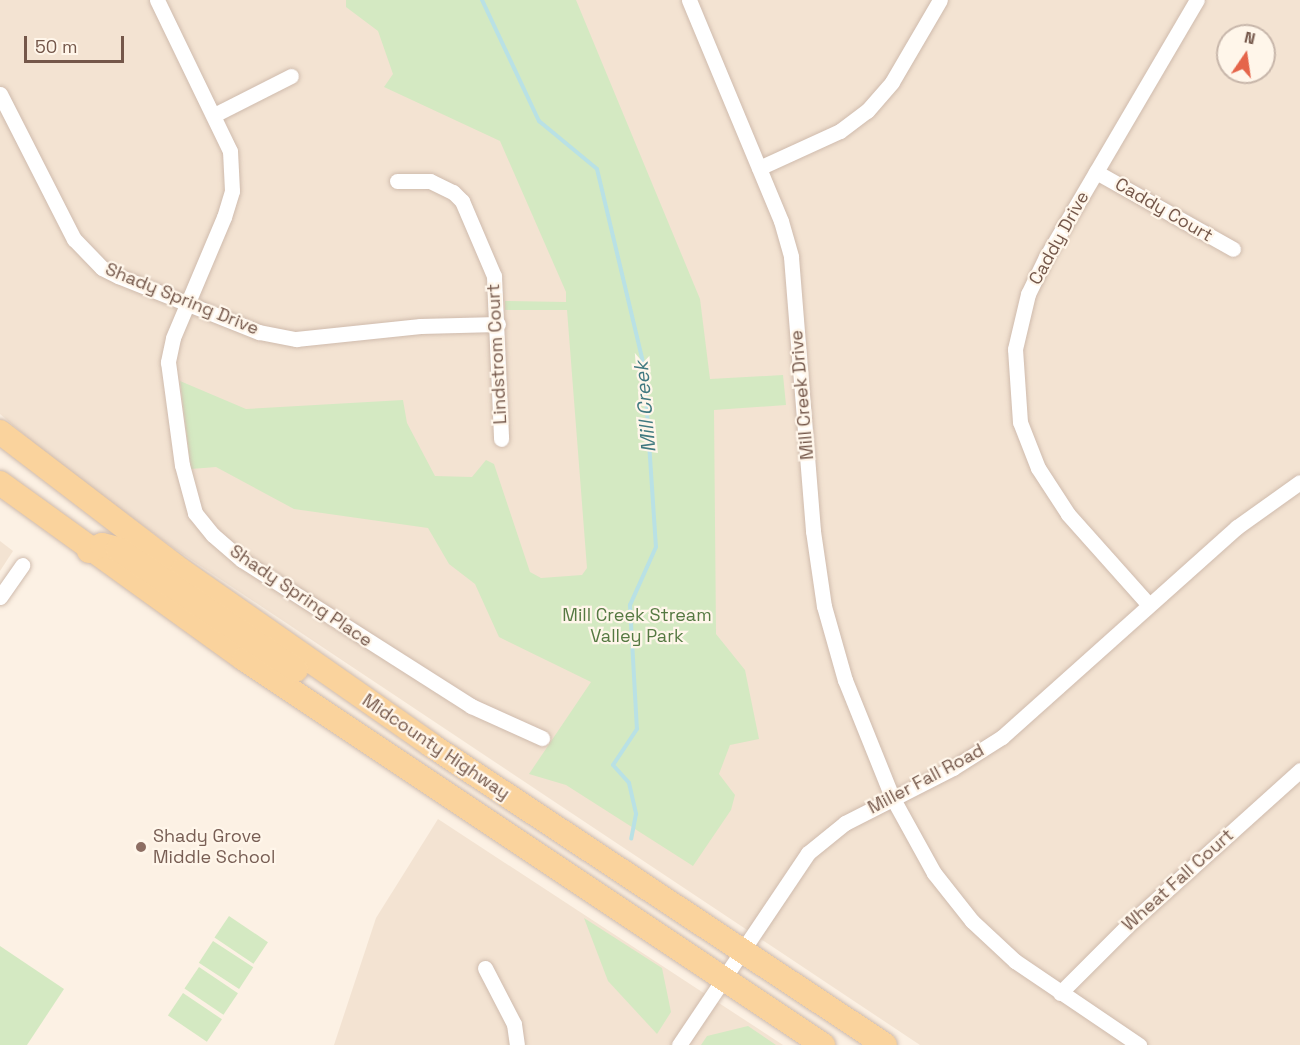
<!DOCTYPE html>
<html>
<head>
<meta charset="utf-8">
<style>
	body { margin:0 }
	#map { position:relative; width:1300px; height:1045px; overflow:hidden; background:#fcf1e4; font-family:"Space Grotesk",sans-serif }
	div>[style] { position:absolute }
	.residential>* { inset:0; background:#f3e3d2 }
	.green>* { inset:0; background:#d4e9c2; transform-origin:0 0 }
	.stream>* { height:4px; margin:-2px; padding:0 2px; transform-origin:2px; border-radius:2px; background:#b9e1e5 }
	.roads { filter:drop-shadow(0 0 2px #cfbbad) drop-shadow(0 0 2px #cfbbad) }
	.minor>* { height:15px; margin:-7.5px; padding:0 7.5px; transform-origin:7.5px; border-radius:7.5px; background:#fff }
	.primary>* { height:24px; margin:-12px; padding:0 12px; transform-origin:12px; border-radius:12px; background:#fad39d }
	.dots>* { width:16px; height:16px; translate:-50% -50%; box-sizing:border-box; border:3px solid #fff6ea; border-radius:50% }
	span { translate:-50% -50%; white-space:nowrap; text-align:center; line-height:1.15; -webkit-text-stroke:4.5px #fff6ea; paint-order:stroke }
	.street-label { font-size:18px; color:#74574a }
	.park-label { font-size:18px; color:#557942 }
	.education-label { font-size:18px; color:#785e54 }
	.left { translate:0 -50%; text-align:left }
	.water-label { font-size:20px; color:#417980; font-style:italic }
	.north { position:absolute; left:1216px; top:24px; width:60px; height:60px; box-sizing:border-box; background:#fff6ea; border:2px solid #c7b6aa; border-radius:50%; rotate:13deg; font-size:16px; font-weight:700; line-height:24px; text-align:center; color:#74574a }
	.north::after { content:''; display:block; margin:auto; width:21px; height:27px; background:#e5654a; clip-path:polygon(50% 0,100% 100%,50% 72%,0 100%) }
	.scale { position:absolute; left:24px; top:36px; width:100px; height:27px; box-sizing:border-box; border:3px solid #74574a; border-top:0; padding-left:8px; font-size:18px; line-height:21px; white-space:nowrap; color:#74574a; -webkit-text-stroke:4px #fff6ea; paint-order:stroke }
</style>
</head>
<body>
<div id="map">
	<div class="residential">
		<i style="clip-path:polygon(evenodd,0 0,1300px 0,1300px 1045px,920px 1045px,175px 549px,56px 462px,0 414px,0 0,1228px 36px,1264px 36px,1264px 72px,1228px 72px,1228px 36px)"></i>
		<i style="clip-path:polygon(0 541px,13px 551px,0 571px)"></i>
		<i style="clip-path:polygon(438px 819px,783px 1045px,334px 1045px,376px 918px)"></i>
	</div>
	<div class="green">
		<i style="clip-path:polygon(346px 0,576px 0,700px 299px,710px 379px,783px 375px,786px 405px,714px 410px,716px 634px,745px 670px,759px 739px,730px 745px,719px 774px,735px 795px,731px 810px,693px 866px,566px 785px,529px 774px,591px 682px,499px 637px,475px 584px,449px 564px,428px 528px,294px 509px,216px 467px,191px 469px,180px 381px,246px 409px,403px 400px,407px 423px,435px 476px,472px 477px,486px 460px,494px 464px,530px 572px,541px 578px,582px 575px,587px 568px,567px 310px,505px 310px,505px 301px,566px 302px,566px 292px,500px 141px,384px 87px,393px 74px,378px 31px,346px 7px)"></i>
		<i style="left:229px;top:916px;width:47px;height:26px;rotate:34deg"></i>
		<i style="clip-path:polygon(584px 918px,662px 968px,671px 1012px,657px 1034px,608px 981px)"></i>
		<i style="left:213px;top:941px;width:48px;height:26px;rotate:33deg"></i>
		<i style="clip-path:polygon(0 946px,64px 989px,27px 1045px,0 1045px)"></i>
		<i style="left:199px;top:967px;width:47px;height:26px;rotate:34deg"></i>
		<i style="left:183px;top:993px;width:47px;height:27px;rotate:34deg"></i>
		<i style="clip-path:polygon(748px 1026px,776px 1045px,701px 1045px,707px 1036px)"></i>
	</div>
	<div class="stream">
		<i style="left:482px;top:0;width:134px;rotate:64.8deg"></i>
		<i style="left:539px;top:121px;width:75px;rotate:39.6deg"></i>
		<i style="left:597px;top:169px;width:204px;rotate:76.6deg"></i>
		<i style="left:644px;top:367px;width:180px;rotate:86.2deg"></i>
		<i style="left:656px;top:547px;width:64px;rotate:114.1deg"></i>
		<i style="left:630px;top:605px;width:124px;rotate:86.8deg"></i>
		<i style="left:637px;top:729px;width:43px;rotate:123.7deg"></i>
		<i style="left:613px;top:765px;width:24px;rotate:48deg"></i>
		<i style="left:629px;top:783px;width:32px;rotate:77deg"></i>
		<i style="left:636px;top:814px;width:25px;rotate:101deg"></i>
	</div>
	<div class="roads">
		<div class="minor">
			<i style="left:157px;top:0;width:168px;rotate:64.2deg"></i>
			<i style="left:230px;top:151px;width:40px;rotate:87.1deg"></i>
			<i style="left:232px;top:191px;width:27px;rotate:107deg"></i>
			<i style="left:224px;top:217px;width:131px;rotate:112.9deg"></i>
			<i style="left:173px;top:338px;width:25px;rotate:102deg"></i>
			<i style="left:168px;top:362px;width:104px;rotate:82.3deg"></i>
			<i style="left:182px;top:465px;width:50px;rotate:74.8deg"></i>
			<i style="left:195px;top:513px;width:28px;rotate:51deg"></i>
			<i style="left:213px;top:535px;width:38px;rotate:41deg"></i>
			<i style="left:242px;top:560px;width:272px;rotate:32.5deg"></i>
			<i style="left:471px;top:706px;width:78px;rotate:24.3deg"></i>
			<i style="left:689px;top:0;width:239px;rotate:67.4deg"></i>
			<i style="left:781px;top:221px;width:37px;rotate:74deg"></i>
			<i style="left:791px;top:257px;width:275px;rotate:85.4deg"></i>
			<i style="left:813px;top:531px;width:76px;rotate:81.7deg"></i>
			<i style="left:824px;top:606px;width:77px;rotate:74.2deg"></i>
			<i style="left:845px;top:680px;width:126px;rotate:68.1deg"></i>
			<i style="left:892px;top:797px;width:87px;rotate:61.1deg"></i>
			<i style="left:934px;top:873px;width:61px;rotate:51.6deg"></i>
			<i style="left:972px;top:921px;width:59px;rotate:42.9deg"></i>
			<i style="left:1015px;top:961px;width:150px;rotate:34.1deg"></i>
			<i style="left:0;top:94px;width:163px;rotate:63deg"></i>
			<i style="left:74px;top:239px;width:40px;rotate:46deg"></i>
			<i style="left:102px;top:268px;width:18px;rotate:27deg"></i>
			<i style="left:118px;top:276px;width:152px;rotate:21.7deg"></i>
			<i style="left:259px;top:332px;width:38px;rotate:11deg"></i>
			<i style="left:296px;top:339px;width:125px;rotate:-6deg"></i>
			<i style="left:420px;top:326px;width:78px;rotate:-1.5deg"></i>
			<i style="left:216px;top:114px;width:84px;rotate:-26.9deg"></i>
			<i style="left:759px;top:168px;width:89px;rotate:-24.6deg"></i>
			<i style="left:840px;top:131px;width:34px;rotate:-37deg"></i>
			<i style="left:867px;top:111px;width:38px;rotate:-49deg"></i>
			<i style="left:892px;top:82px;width:95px;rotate:-59.7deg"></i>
			<i style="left:1096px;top:172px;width:157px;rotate:29.3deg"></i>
			<i style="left:397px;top:181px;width:33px"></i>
			<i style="left:430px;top:181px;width:25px;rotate:26deg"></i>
			<i style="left:453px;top:192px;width:13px;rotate:45deg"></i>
			<i style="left:462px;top:201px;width:82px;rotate:66.9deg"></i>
			<i style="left:494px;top:276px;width:163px;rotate:87.5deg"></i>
			<i style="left:0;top:597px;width:39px;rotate:-55deg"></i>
			<i style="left:1149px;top:605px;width:122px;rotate:-131.7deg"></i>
			<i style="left:1068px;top:514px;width:55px;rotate:-123.1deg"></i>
			<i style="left:1038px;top:468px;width:49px;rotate:-111.4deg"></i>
			<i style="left:1020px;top:422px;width:73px;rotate:-93.9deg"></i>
			<i style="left:1015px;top:349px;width:57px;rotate:-76.7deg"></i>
			<i style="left:1028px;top:294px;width:41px;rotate:-64.1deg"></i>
			<i style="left:1046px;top:257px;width:298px;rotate:-59.6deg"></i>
			<i style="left:485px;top:968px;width:63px;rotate:62.6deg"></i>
			<i style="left:514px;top:1024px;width:21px;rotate:82deg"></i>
			<i style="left:1060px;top:993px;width:95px;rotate:-45deg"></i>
			<i style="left:1127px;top:926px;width:233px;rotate:-42deg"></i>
			<i style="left:679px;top:1045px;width:231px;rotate:-56.1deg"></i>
			<i style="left:808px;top:853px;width:48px;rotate:-39deg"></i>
			<i style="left:845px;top:823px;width:121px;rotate:-27deg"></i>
			<i style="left:953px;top:768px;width:58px;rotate:-32.3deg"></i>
			<i style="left:1002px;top:737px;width:315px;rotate:-41.8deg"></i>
			<i style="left:1237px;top:527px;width:77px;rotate:-35.5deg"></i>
		</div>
		<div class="primary">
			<i style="left:0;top:432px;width:229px;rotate:37.4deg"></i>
			<i style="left:182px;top:571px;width:304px;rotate:34.9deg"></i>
			<i style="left:431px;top:745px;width:544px;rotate:33.46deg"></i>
			<i style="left:0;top:483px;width:301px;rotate:35.8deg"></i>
			<i style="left:244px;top:659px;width:696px;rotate:33.69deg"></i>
			<i style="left:89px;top:551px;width:14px;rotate:-25deg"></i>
			<i style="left:102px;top:545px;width:16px;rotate:14deg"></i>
			<i style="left:118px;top:549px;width:215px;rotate:34.2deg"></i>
		</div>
	</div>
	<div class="dots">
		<i style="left:141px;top:847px;background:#8d6e63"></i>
	</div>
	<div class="street-label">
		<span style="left:1164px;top:210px;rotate:30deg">Caddy Court</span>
		<span style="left:1059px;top:238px;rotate:-61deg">Caddy Drive</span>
		<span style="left:182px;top:299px;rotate:22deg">Shady Spring Drive</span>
		<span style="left:497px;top:354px;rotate:-93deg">Lindstrom Court</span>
		<span style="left:802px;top:395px;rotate:-95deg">Mill Creek Drive</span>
		<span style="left:301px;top:596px;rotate:34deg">Shady Spring Place</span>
		<span style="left:436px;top:747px;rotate:34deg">Midcounty Highway</span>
		<span style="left:926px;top:779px;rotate:-28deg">Miller Fall Road</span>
		<span style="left:1178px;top:880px;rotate:-42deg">Wheat Fall Court</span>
	</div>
	<div class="park-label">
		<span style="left:637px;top:626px">Mill Creek Stream<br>Valley Park</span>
	</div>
	<div class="education-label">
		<span class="left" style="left:153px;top:847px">Shady Grove<br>Middle School</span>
	</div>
	<div class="water-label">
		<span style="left:645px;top:407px;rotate:-95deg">Mill Creek</span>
	</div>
	<div class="north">N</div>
	<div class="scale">50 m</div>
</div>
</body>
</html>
